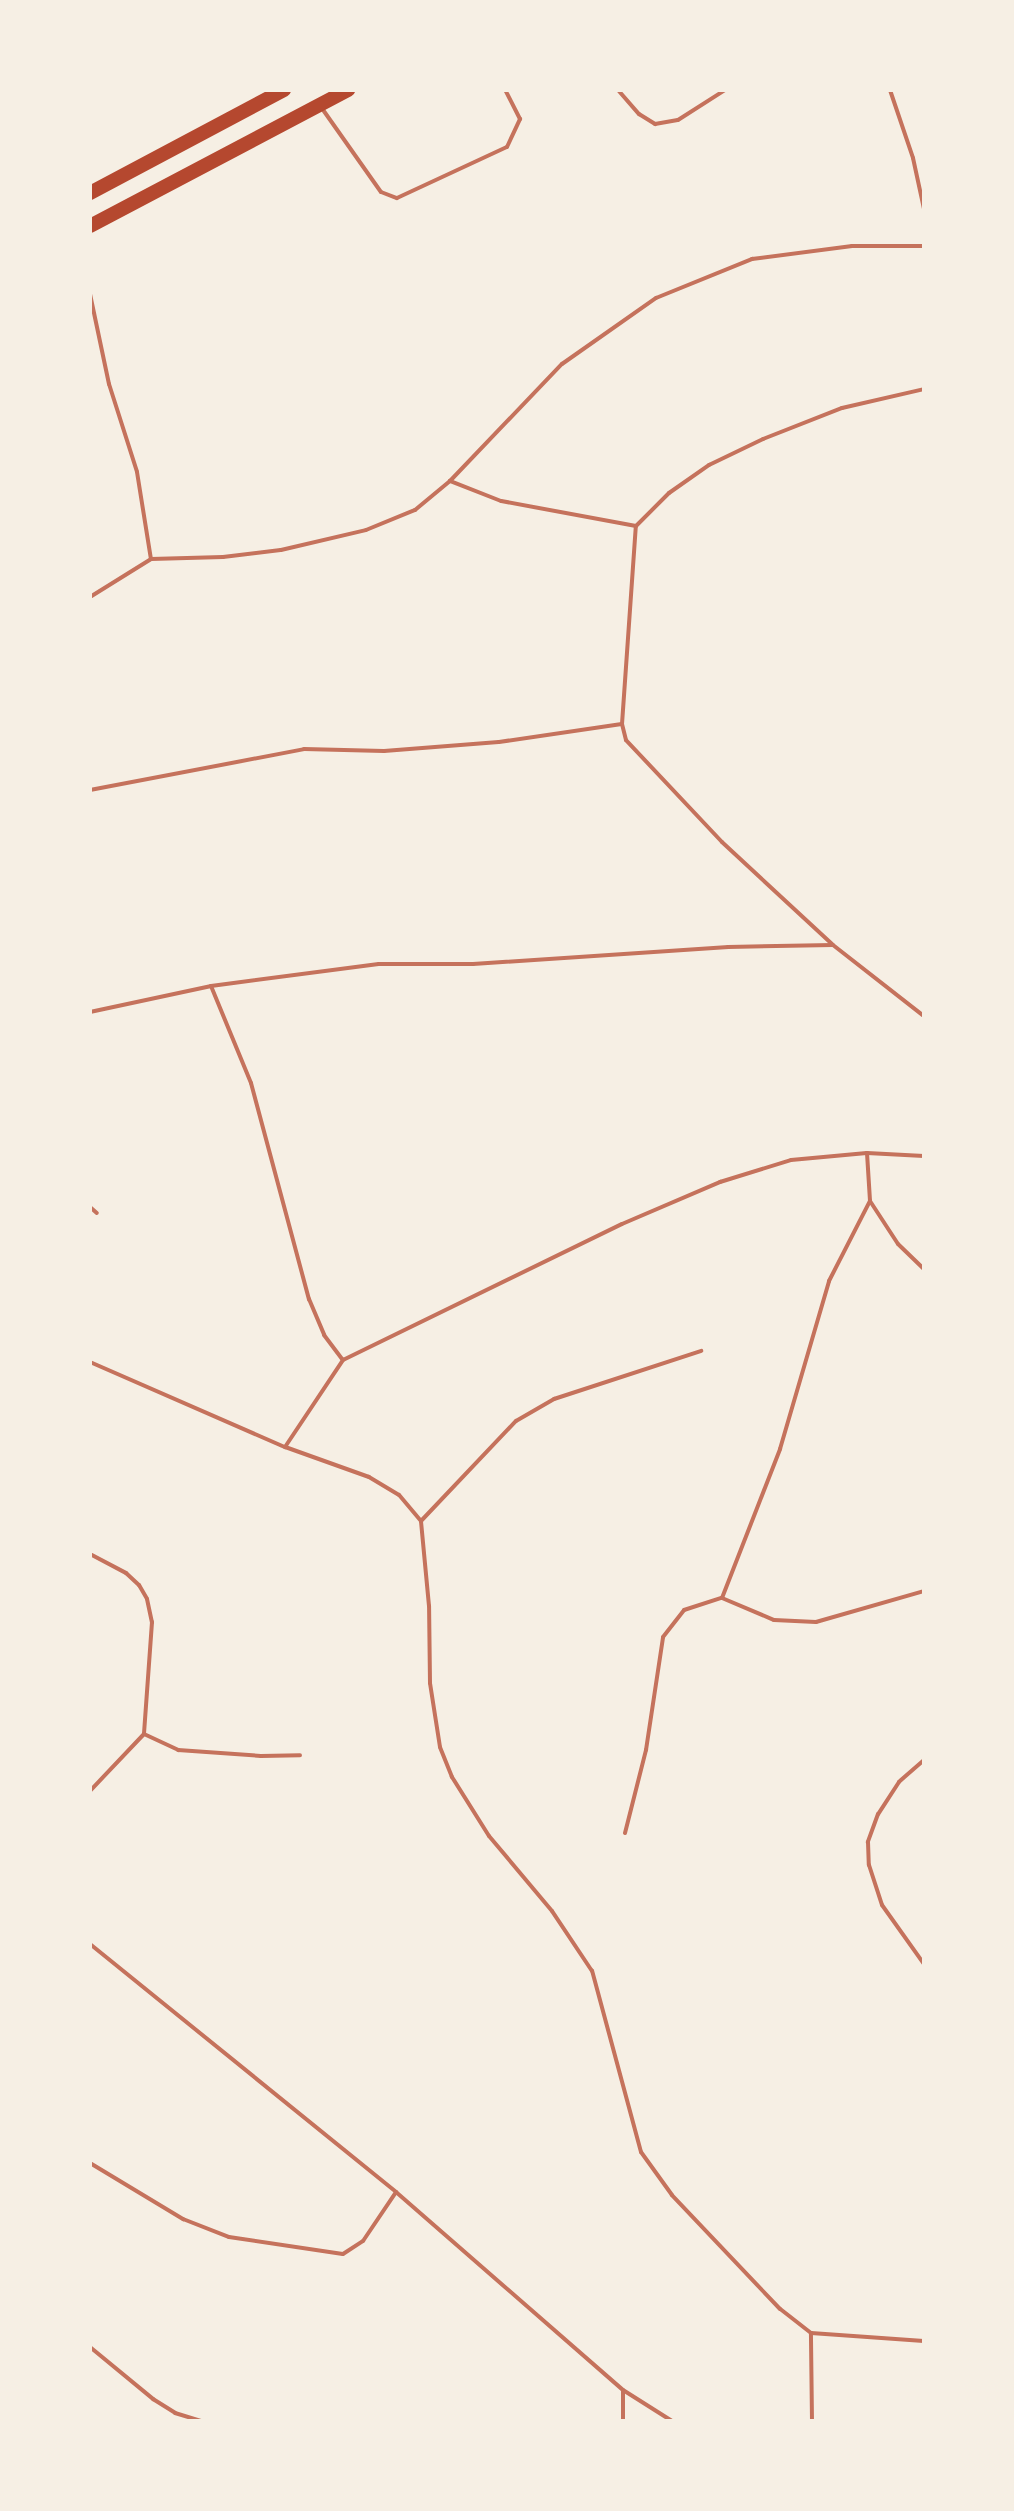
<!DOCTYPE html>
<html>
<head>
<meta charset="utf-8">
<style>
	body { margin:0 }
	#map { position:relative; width:1014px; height:2511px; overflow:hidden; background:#f6efe4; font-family:"DM Sans",sans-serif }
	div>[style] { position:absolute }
	.service>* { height:4px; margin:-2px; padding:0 2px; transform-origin:2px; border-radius:2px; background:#c5725c }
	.trunk>* { height:14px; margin:-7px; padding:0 7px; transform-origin:7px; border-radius:7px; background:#b5482f }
	span { translate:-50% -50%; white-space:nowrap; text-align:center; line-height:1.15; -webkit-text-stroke:8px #f6efe4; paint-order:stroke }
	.frame { position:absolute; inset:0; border:92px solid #f6efe4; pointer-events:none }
</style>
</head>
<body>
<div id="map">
	<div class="service">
		<i style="left:618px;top:90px;width:32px;rotate:49deg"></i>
		<i style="left:639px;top:114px;width:19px;rotate:32deg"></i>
		<i style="left:655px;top:124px;width:23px;rotate:-10deg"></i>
		<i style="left:678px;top:120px;width:56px;rotate:-32.6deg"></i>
		<i style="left:890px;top:90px;width:72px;rotate:71.3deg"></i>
		<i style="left:913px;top:158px;width:52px;rotate:77.8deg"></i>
		<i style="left:321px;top:107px;width:104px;rotate:54.8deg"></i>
		<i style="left:381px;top:192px;width:17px;rotate:21deg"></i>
		<i style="left:397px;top:198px;width:121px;rotate:-24.9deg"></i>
		<i style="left:507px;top:147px;width:31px;rotate:-65deg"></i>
		<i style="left:520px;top:119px;width:33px;rotate:-117deg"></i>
		<i style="left:90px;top:294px;width:92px;rotate:78.1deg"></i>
		<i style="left:109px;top:384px;width:92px;rotate:72.3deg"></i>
		<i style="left:137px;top:472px;width:88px;rotate:80.9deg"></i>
		<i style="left:636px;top:526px;width:137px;rotate:-169.5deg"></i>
		<i style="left:501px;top:501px;width:55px;rotate:-158.6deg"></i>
		<i style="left:450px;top:481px;width:162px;rotate:-46.3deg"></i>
		<i style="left:562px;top:364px;width:115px;rotate:-35.1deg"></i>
		<i style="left:656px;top:298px;width:104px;rotate:-22.1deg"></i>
		<i style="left:752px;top:259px;width:101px;rotate:-7.4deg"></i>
		<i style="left:852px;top:246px;width:72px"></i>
		<i style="left:90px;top:597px;width:72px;rotate:-31.9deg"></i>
		<i style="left:151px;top:559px;width:72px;rotate:-1.6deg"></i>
		<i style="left:223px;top:557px;width:58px;rotate:-6.9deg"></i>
		<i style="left:281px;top:550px;width:87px;rotate:-13.2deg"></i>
		<i style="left:366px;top:530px;width:53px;rotate:-22.2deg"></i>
		<i style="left:415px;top:510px;width:45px;rotate:-39.6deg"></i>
		<i style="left:90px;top:790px;width:218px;rotate:-10.8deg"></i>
		<i style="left:304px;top:749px;width:80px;rotate:1.4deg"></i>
		<i style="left:384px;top:751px;width:115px;rotate:-4.5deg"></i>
		<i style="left:499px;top:742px;width:124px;rotate:-8.3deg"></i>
		<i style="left:832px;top:944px;width:150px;rotate:-137.2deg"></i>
		<i style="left:722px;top:842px;width:140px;rotate:-133.3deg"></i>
		<i style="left:626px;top:740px;width:16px;rotate:-104deg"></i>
		<i style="left:622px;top:724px;width:198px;rotate:-86deg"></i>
		<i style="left:636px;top:526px;width:47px;rotate:-45deg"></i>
		<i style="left:669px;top:493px;width:49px;rotate:-35deg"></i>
		<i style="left:709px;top:465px;width:60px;rotate:-25.7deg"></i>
		<i style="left:763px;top:439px;width:85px;rotate:-21.4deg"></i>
		<i style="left:842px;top:408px;width:84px;rotate:-13deg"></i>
		<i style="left:211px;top:986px;width:105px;rotate:67.6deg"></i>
		<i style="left:251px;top:1083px;width:224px;rotate:75deg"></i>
		<i style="left:309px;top:1299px;width:39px;rotate:67deg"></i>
		<i style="left:324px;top:1335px;width:30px;rotate:53deg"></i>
		<i style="left:90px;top:1012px;width:124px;rotate:-12.1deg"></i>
		<i style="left:211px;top:986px;width:169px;rotate:-7.5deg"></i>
		<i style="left:379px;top:964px;width:94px"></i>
		<i style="left:473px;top:964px;width:256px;rotate:-3.8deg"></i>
		<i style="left:728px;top:947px;width:105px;rotate:-1.1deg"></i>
		<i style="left:833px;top:945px;width:115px;rotate:38deg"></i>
		<i style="left:867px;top:1153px;width:48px;rotate:86.4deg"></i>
		<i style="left:870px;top:1201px;width:51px;rotate:56.9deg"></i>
		<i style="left:898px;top:1244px;width:36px;rotate:44deg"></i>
		<i style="left:90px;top:1207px;width:9px;rotate:41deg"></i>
		<i style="left:90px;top:1362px;width:213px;rotate:23.6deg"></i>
		<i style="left:421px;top:1521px;width:138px;rotate:-46.5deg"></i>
		<i style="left:516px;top:1421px;width:44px;rotate:-30.1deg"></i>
		<i style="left:554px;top:1399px;width:155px;rotate:-18.1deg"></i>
		<i style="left:90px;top:1554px;width:41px;rotate:27.8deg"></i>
		<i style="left:126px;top:1573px;width:18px;rotate:43deg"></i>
		<i style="left:139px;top:1585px;width:16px;rotate:60deg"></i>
		<i style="left:147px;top:1599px;width:24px;rotate:78deg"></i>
		<i style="left:152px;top:1622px;width:112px;rotate:94.1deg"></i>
		<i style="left:144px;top:1734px;width:79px;rotate:133.5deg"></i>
		<i style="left:722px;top:1598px;width:160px;rotate:-68.7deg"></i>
		<i style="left:780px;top:1449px;width:175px;rotate:-73.7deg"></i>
		<i style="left:829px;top:1281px;width:90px;rotate:-62.9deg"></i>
		<i style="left:144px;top:1734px;width:38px;rotate:25deg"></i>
		<i style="left:178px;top:1750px;width:83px;rotate:4.1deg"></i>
		<i style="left:261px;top:1756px;width:39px;rotate:-1deg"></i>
		<i style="left:924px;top:1760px;width:33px;rotate:139deg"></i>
		<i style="left:899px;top:1782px;width:38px;rotate:123deg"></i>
		<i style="left:878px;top:1814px;width:30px;rotate:110deg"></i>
		<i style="left:868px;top:1842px;width:23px;rotate:88deg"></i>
		<i style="left:869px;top:1865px;width:42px;rotate:72deg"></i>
		<i style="left:882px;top:1905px;width:72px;rotate:54.6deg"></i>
		<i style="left:625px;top:1833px;width:86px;rotate:-75.8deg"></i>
		<i style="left:646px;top:1750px;width:114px;rotate:-81.4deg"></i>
		<i style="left:663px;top:1637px;width:34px;rotate:-52deg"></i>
		<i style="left:684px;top:1610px;width:40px;rotate:-18deg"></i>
		<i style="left:722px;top:1598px;width:56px;rotate:22.9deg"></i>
		<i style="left:774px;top:1620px;width:42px;rotate:2.7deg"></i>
		<i style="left:816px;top:1622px;width:112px;rotate:-16deg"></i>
		<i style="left:90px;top:1944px;width:394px;rotate:39deg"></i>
		<i style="left:396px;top:2192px;width:301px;rotate:41.1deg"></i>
		<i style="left:623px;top:2390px;width:58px;rotate:32.3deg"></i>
		<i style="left:90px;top:2163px;width:109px;rotate:31.1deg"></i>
		<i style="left:183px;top:2219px;width:49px;rotate:21.4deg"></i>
		<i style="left:229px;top:2237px;width:115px;rotate:8.5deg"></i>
		<i style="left:343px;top:2254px;width:24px;rotate:-33deg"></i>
		<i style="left:363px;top:2241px;width:59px;rotate:-56deg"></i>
		<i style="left:811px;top:2333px;width:113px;rotate:4deg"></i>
		<i style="left:90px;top:2347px;width:82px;rotate:39.5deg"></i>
		<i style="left:153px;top:2399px;width:26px;rotate:32deg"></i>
		<i style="left:175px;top:2413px;width:27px;rotate:17deg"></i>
		<i style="left:623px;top:2391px;width:30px;rotate:90deg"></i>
		<i style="left:812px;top:2421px;width:88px;rotate:-90.7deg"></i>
		<i style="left:811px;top:2333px;width:39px;rotate:-142deg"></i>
		<i style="left:780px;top:2309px;width:157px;rotate:-133.5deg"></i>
		<i style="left:672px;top:2195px;width:53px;rotate:-125.8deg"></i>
		<i style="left:641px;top:2152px;width:188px;rotate:-105.1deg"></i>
		<i style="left:592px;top:1971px;width:72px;rotate:-123.7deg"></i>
		<i style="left:552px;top:1911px;width:98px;rotate:-130deg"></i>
		<i style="left:489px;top:1836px;width:70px;rotate:-122.1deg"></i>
		<i style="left:452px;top:1777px;width:32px;rotate:-112deg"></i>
		<i style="left:440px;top:1747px;width:65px;rotate:-98.9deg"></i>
		<i style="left:430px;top:1683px;width:77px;rotate:-90.7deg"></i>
		<i style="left:429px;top:1606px;width:85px;rotate:-95.4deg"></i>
		<i style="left:421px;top:1521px;width:34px;rotate:-130deg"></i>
		<i style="left:399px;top:1495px;width:35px;rotate:-149deg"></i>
		<i style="left:369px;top:1477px;width:89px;rotate:-160.3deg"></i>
		<i style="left:285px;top:1447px;width:105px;rotate:-56.3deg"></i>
		<i style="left:343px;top:1360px;width:310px;rotate:-26deg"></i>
		<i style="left:622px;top:1224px;width:107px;rotate:-23.2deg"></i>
		<i style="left:720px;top:1182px;width:74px;rotate:-17.2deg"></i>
		<i style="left:791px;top:1160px;width:76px;rotate:-5.3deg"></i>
		<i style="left:867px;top:1153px;width:57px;rotate:3deg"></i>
	</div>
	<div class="trunk">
		<i style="left:90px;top:193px;width:220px;rotate:-28deg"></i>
		<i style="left:90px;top:226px;width:292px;rotate:-27.8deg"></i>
	</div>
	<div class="frame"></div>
</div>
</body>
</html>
